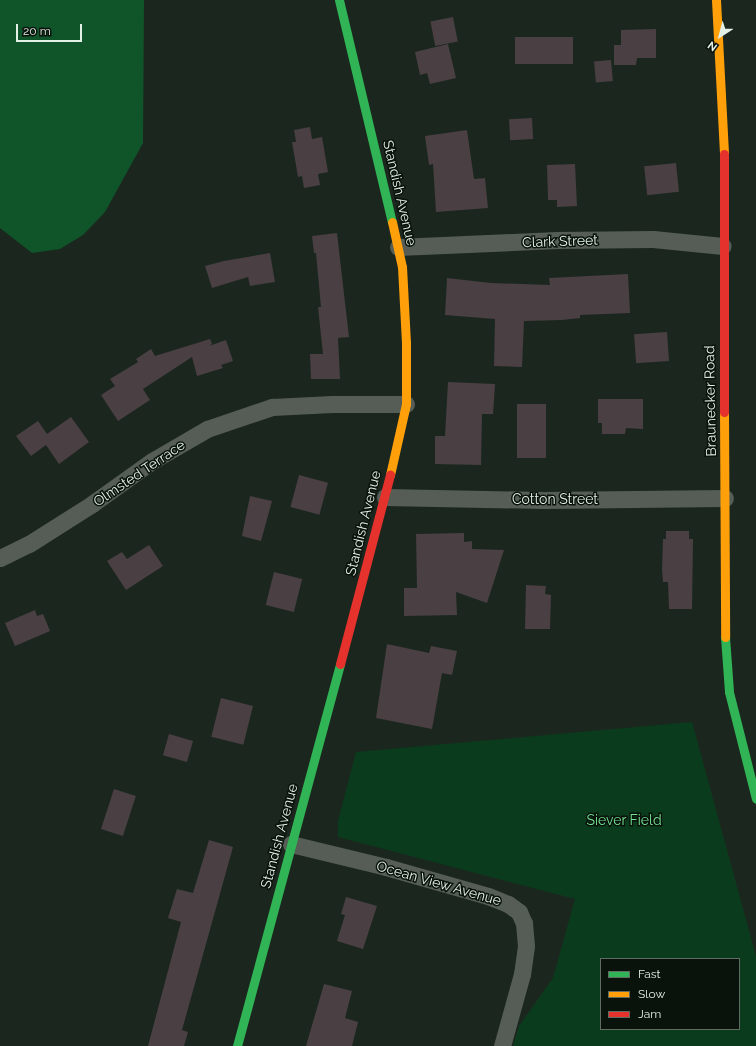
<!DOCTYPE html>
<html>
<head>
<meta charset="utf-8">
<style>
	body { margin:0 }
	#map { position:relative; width:756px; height:1046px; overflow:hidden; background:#1b271e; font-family:Raleway,sans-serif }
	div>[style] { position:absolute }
	.green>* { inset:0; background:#0b3b1d }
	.water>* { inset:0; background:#10542a }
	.building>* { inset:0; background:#4a3f43; transform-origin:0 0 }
	.street>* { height:17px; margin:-8.5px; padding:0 8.5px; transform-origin:8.5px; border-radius:8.5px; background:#555d56 }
	.fast>* { height:9px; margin:-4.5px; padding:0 4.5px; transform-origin:4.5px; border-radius:4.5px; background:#30b455 }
	.slow>* { height:9px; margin:-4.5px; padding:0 4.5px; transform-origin:4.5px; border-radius:4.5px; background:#ff9f0a }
	.jam>* { height:9px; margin:-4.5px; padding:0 4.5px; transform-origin:4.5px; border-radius:4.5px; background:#e5322d }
	span { translate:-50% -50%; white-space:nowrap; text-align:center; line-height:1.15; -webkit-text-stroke:3px #09120b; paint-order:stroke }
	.street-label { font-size:14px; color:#e3f0e5 }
	.park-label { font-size:14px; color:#72e492 }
	.legend { position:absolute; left:600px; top:958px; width:140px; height:72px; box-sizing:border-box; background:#09120b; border:1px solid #606b62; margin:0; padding:5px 7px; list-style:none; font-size:12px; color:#e3f0e5 }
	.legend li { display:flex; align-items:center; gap:8px; height:20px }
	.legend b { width:20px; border:1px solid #606b62 }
	.north { position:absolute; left:700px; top:16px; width:40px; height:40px; -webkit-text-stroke:3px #09120b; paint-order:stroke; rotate:216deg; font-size:11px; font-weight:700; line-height:16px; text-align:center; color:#e3f0e5 }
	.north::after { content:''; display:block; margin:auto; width:14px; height:18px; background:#e3f0e5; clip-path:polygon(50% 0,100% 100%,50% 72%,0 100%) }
	.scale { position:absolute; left:16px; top:24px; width:66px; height:18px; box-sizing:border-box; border:2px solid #e3f0e5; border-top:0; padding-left:5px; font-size:12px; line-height:14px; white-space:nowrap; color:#e3f0e5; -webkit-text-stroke:3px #09120b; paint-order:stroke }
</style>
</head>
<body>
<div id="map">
	<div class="green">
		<i style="clip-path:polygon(evenodd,692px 722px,756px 956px,756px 1046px,513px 1046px,519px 1026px,553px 978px,575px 899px,338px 837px,338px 821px,356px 752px,692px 722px,601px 959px,739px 959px,739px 1029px,601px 1029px,601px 959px)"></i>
	</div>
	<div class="water">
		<i style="clip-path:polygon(0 0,144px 0,143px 143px,105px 212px,83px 235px,60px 249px,32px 253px,0 228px)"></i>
	</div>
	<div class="building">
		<i style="left:453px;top:17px;width:25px;height:23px;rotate:79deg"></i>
		<i style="clip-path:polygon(656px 29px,656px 58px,637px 58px,636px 65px,614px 65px,614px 45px,621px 45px,621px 30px)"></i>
		<i style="left:515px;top:37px;width:58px;height:27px"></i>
		<i style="clip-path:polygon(448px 44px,456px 78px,430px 84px,427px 73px,420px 75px,415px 52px)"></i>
		<i style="left:611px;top:60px;width:21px;height:17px;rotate:85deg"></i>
		<i style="left:532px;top:118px;width:21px;height:23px;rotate:87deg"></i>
		<i style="clip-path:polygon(310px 127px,312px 139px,322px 137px,328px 172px,318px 174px,320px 185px,304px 188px,302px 176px,298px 177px,292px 142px,296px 142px,294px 130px)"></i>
		<i style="clip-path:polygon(467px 130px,474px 179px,485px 178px,488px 208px,436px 212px,433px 164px,429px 165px,425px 136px)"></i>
		<i style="left:676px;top:163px;width:29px;height:32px;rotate:84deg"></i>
		<i style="clip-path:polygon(575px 164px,577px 206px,557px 207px,557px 200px,548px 200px,547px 165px)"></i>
		<i style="clip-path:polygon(337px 233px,349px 337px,338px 338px,340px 379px,311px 379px,310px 354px,323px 354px,318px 307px,321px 307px,316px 253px,314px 253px,312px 236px)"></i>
		<i style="clip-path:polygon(270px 253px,275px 282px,250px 286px,248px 277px,212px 288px,205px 266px,224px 261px)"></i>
		<i style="clip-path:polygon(628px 274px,630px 313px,580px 315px,580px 318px,562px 320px,524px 321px,522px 367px,494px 366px,495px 319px,445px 315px,447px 278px,491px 283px,550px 285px,549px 278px)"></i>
		<i style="left:667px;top:332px;width:29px;height:33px;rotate:86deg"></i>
		<i style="clip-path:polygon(210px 339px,212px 344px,209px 346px,226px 340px,233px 361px,221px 365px,223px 368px,197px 376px,192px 357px,143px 389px,150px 400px,118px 421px,101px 395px,115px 386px,110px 379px,138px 362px,136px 359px,151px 349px,155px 356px)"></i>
		<i style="clip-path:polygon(448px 382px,495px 384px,493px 414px,482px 414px,481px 465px,435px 464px,435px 436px,445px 436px)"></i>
		<i style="clip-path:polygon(598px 399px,643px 399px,643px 429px,626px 428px,625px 434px,602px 434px,602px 423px,598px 423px)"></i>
		<i style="left:517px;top:404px;width:29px;height:54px"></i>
		<i style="clip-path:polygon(71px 417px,89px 442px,59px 464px,46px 445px,31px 456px,16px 436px,38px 421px,47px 434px)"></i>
		<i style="left:299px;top:475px;width:30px;height:33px;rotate:15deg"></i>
		<i style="clip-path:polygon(250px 496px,272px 501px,261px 541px,242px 536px)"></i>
		<i style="clip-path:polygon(666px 531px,689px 531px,689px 539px,693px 539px,692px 609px,669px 609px,668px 582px,663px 582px,662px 570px,663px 539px,666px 539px)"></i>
		<i style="clip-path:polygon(464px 533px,464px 542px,472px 541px,472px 549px,504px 550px,487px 603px,456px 592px,457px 615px,404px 616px,404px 588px,417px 588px,416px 534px)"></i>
		<i style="clip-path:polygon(149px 545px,163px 566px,126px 590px,107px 561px,122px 552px,127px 559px)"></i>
		<i style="left:274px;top:572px;width:29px;height:34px;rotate:14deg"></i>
		<i style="clip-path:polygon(526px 585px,546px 586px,545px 594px,551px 595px,550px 629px,525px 629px)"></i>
		<i style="clip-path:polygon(35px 610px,37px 616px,43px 614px,50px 631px,15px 646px,5px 623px)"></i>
		<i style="clip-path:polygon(387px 644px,429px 653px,431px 646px,457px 651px,452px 675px,442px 673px,432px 729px,376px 718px)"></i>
		<i style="left:221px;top:698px;width:33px;height:40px;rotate:14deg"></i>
		<i style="left:169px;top:734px;width:25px;height:22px;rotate:16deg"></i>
		<i style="left:114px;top:789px;width:23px;height:42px;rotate:18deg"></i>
		<i style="clip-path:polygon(209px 840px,233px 847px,182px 1030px,188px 1032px,184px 1046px,148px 1046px,181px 922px,168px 918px,177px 889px,193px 893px)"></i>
		<i style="clip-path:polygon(346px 897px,377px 906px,363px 949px,337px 941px,345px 915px,341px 914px)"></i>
		<i style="clip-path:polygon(324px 984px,352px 991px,345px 1018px,358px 1022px,352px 1046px,306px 1046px)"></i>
	</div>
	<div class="street">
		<i style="left:398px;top:247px;width:159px;rotate:-2.5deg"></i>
		<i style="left:557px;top:240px;width:96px;rotate:-0.6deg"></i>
		<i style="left:653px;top:239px;width:70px;rotate:5.7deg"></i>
		<i style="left:385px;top:497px;width:159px;rotate:1.1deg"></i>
		<i style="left:544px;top:500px;width:181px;rotate:-0.6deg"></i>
		<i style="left:0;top:558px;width:32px;rotate:-26deg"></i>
		<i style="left:29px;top:544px;width:75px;rotate:-32.4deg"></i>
		<i style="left:92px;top:504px;width:74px;rotate:-35.6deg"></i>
		<i style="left:152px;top:461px;width:64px;rotate:-30.2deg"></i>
		<i style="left:207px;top:429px;width:69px;rotate:-18.7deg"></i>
		<i style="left:272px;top:407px;width:60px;rotate:-2.9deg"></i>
		<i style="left:332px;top:404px;width:74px"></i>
		<i style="left:291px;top:844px;width:98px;rotate:13.6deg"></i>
		<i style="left:386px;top:867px;width:106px;rotate:15.9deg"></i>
		<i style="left:488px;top:896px;width:22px;rotate:22deg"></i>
		<i style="left:508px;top:904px;width:14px;rotate:36deg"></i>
		<i style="left:519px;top:912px;width:12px;rotate:66deg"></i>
		<i style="left:524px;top:923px;width:23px;rotate:85deg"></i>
		<i style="left:526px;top:946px;width:28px;rotate:98deg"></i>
		<i style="left:522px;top:974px;width:75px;rotate:105.5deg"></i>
	</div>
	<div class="fast">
		<i style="left:339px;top:0;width:228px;rotate:76.6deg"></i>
		<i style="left:725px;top:637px;width:55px;rotate:85.8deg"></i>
		<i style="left:729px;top:692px;width:110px;rotate:75.8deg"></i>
		<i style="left:237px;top:1046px;width:396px;rotate:-74.9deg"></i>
	</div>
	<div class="slow">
		<i style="left:716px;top:0;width:154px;rotate:87deg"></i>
		<i style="left:724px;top:412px;width:225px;rotate:89.7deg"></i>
		<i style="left:390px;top:475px;width:73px;rotate:-77.3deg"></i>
		<i style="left:406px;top:404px;width:61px;rotate:-90deg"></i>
		<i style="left:406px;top:343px;width:76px;rotate:-93deg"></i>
		<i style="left:402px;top:267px;width:46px;rotate:-102.5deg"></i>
	</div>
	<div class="jam">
		<i style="left:724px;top:154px;width:258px;rotate:90deg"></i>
		<i style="left:340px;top:664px;width:196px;rotate:-75.2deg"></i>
	</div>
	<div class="street-label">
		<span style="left:400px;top:193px;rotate:77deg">Standish Avenue</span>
		<span style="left:560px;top:241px;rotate:-2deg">Clark Street</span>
		<span style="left:710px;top:401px;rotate:-91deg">Braunecker Road</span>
		<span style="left:139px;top:473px;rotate:-34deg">Olmsted Terrace</span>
		<span style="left:555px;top:499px">Cotton Street</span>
		<span style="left:363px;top:523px;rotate:-76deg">Standish Avenue</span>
		<span style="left:279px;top:836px;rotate:-75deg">Standish Avenue</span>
		<span style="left:439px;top:883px;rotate:16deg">Ocean View Avenue</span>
	</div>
	<div class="park-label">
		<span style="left:624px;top:820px">Siever Field</span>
	</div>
	<ul class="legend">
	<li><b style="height:5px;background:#30b455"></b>Fast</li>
	<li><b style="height:5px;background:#ff9f0a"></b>Slow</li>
	<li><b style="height:5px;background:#e5322d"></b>Jam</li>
	</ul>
	<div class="north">N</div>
	<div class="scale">20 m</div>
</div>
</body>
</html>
